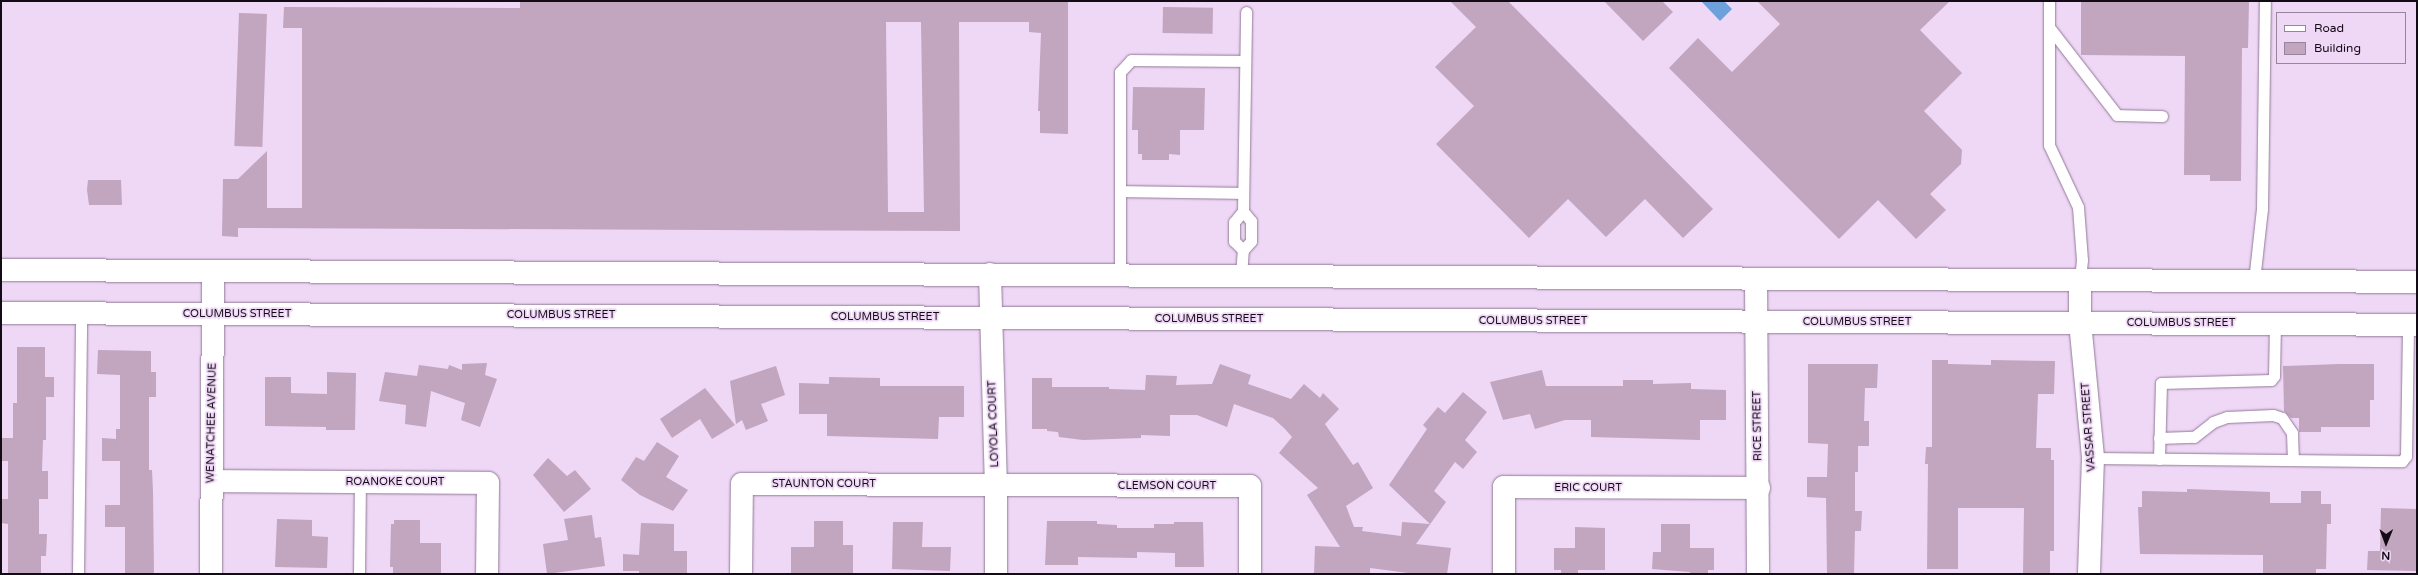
<!DOCTYPE html>
<html>
<head>
<meta charset="utf-8">
<style>
	body { margin:0 }
	#map { position:relative; width:2418px; height:575px; overflow:hidden; background:#efd7f6; font-family:"Varela Round",sans-serif }
	div>[style] { position:absolute }
	.water>* { inset:0; background:#6da1dc }
	.building>* { inset:0; background:#c2a5bf; transform-origin:0 0 }
	.roads { filter:drop-shadow(0 0 1px #917b97) drop-shadow(0 0 1px #917b97) }
	.lane>* { height:11px; margin:-5.5px; padding:0 5.5px; transform-origin:5.5px; border-radius:5.5px; background:#fff }
	.street>* { height:22px; margin:-11px; padding:0 11px; transform-origin:11px; border-radius:11px; background:#fff }
	.secondary>* { height:22px; margin:-11px; padding:0 11px; transform-origin:11px; border-radius:11px; background:#fff }
	span { translate:-50% -50%; white-space:nowrap; text-align:center; line-height:1.15; -webkit-text-stroke:3.5px #efd7f6; paint-order:stroke }
	.street-label { font-size:11px; color:#120a14 }
	.frame { position:absolute; inset:0; border:2px solid #120a14; pointer-events:none }
	.legend { position:absolute; left:2276px; top:12px; width:130px; height:52px; box-sizing:border-box; background:#efd7f6; border:1px solid #97859c; margin:0; padding:5px 7px; list-style:none; font-size:12px; color:#120a14 }
	.legend li { display:flex; align-items:center; gap:8px; height:20px }
	.legend b { width:20px; border:1px solid #97859c }
	.north { position:absolute; left:2366px; top:523px; width:40px; height:40px; -webkit-text-stroke:3px #efd7f6; paint-order:stroke; rotate:181deg; font-size:11px; font-weight:700; line-height:16px; text-align:center; color:#120a14 }
	.north::after { content:''; display:block; margin:auto; width:14px; height:18px; background:#120a14; clip-path:polygon(50% 0,100% 100%,50% 72%,0 100%) }
</style>
</head>
<body>
<div id="map">
	<div class="water">
		<i style="clip-path:polygon(1701px 1px,1724px 1px,1732px 9px,1720px 21px)"></i>
	</div>
	<div class="building">
		<i style="clip-path:polygon(evenodd,520px 1px,1068px 1px,1068px 134px,1040px 133px,1040px 111px,1038px 111px,1041px 33px,1029px 32px,1029px 22px,959px 22px,960px 231px,238px 228px,238px 237px,222px 236px,223px 179px,238px 179px,267px 151px,267px 208px,302px 208px,302px 28px,283px 28px,284px 7px,520px 8px,520px 1px,886px 22px,921px 22px,924px 212px,888px 212px,886px 22px)"></i>
		<i style="clip-path:polygon(1450px 1px,1508px 1px,1713px 209px,1683px 238px,1645px 199px,1606px 237px,1568px 199px,1529px 238px,1436px 144px,1474px 106px,1435px 67px,1476px 27px)"></i>
		<i style="clip-path:polygon(1604px 1px,1662px 1px,1673px 12px,1643px 41px)"></i>
		<i style="clip-path:polygon(1757px 1px,1950px 1px,1920px 30px,1962px 73px,1924px 111px,1962px 150px,1961px 164px,1930px 194px,1946px 210px,1916px 239px,1878px 200px,1839px 239px,1669px 68px,1698px 38px,1732px 72px,1780px 24px)"></i>
		<i style="clip-path:polygon(2081px 1px,2249px 1px,2248px 48px,2242px 48px,2241px 181px,2210px 181px,2210px 175px,2184px 175px,2185px 56px,2081px 55px)"></i>
		<i style="left:1163px;top:7px;width:50px;height:26px;rotate:1deg"></i>
		<i style="left:239px;top:13px;width:28px;height:133px;rotate:2deg"></i>
		<i style="clip-path:polygon(1133px 87px,1205px 88px,1204px 130px,1180px 130px,1180px 155px,1169px 154px,1169px 160px,1142px 160px,1142px 154px,1138px 154px,1138px 130px,1132px 130px)"></i>
		<i style="clip-path:polygon(88px 180px,121px 180px,122px 205px,89px 205px,87px 190px)"></i>
		<i style="clip-path:polygon(17px 347px,45px 347px,45px 377px,54px 377px,54px 397px,46px 397px,46px 440px,43px 440px,42px 471px,48px 471px,48px 499px,39px 499px,39px 534px,47px 534px,46px 556px,41px 556px,41px 574px,8px 574px,8px 524px,1px 523px,1px 499px,8px 499px,8px 461px,1px 461px,1px 438px,13px 438px,13px 403px,17px 403px)"></i>
		<i style="clip-path:polygon(98px 350px,151px 351px,151px 372px,156px 372px,156px 397px,149px 397px,149px 470px,152px 470px,153px 492px,154px 574px,125px 574px,125px 527px,105px 527px,105px 505px,120px 505px,120px 461px,102px 461px,102px 438px,116px 439px,116px 429px,120px 429px,120px 375px,97px 374px)"></i>
		<i style="clip-path:polygon(1932px 360px,1948px 360px,1948px 364px,1991px 365px,1991px 360px,2055px 361px,2054px 394px,2038px 394px,2036px 448px,2051px 448px,2051px 460px,2054px 460px,2054px 551px,2050px 551px,2050px 574px,2023px 574px,2024px 508px,1958px 508px,1958px 569px,1927px 569px,1928px 464px,1925px 464px,1926px 447px,1932px 447px)"></i>
		<i style="clip-path:polygon(487px 363px,485px 375px,497px 379px,480px 427px,461px 420px,465px 403px,431px 391px,426px 427px,405px 424px,406px 405px,379px 401px,385px 372px,417px 376px,419px 365px,448px 369px,449px 365px,462px 370px,462px 364px)"></i>
		<i style="clip-path:polygon(1220px 364px,1251px 375px,1248px 384px,1291px 399px,1304px 384px,1320px 398px,1323px 393px,1339px 409px,1325px 424px,1353px 465px,1358px 462px,1373px 488px,1346px 506px,1354px 527px,1363px 527px,1362px 531px,1401px 536px,1402px 522px,1430px 524px,1389px 485px,1427px 429px,1423px 425px,1438px 407px,1445px 413px,1463px 392px,1487px 412px,1465px 440px,1477px 452px,1463px 469px,1455px 462px,1434px 491px,1446px 502px,1416px 544px,1451px 548px,1447px 574px,1416px 574px,1370px 568px,1370px 573px,1363px 574px,1314px 574px,1315px 546px,1340px 547px,1307px 495px,1318px 488px,1279px 453px,1292px 437px,1285px 429px,1273px 418px,1234px 404px,1227px 427px,1197px 415px,1170px 415px,1170px 436px,1141px 435px,1141px 438px,1083px 440px,1059px 437px,1058px 432px,1047px 431px,1047px 429px,1032px 429px,1032px 378px,1052px 378px,1052px 387px,1109px 387px,1109px 389px,1145px 390px,1146px 375px,1177px 376px,1176px 385px,1212px 384px)"></i>
		<i style="clip-path:polygon(1808px 364px,1878px 364px,1877px 388px,1865px 388px,1864px 421px,1869px 421px,1869px 446px,1858px 446px,1858px 472px,1855px 472px,1855px 511px,1862px 511px,1861px 531px,1855px 531px,1854px 574px,1827px 574px,1826px 498px,1807px 497px,1807px 477px,1827px 477px,1828px 444px,1808px 443px)"></i>
		<i style="clip-path:polygon(2339px 364px,2374px 364px,2374px 400px,2370px 400px,2370px 427px,2321px 427px,2321px 432px,2299px 432px,2299px 418px,2291px 418px,2284px 411px,2283px 366px)"></i>
		<i style="clip-path:polygon(776px 366px,785px 395px,761px 404px,768px 421px,746px 430px,742px 420px,736px 424px,730px 381px)"></i>
		<i style="clip-path:polygon(1542px 370px,1546px 386px,1623px 386px,1623px 380px,1653px 380px,1653px 384px,1691px 383px,1691px 389px,1726px 390px,1726px 420px,1700px 420px,1700px 440px,1591px 437px,1591px 420px,1565px 420px,1535px 429px,1530px 414px,1503px 420px,1490px 382px)"></i>
		<i style="clip-path:polygon(327px 372px,356px 373px,355px 430px,326px 430px,326px 427px,265px 426px,265px 377px,291px 377px,291px 393px,327px 394px)"></i>
		<i style="clip-path:polygon(829px 377px,880px 378px,880px 386px,964px 386px,964px 417px,939px 417px,938px 439px,827px 436px,827px 414px,799px 414px,799px 383px,829px 384px)"></i>
		<i style="clip-path:polygon(705px 388px,735px 425px,712px 439px,700px 419px,672px 438px,660px 419px)"></i>
		<i style="clip-path:polygon(657px 442px,679px 456px,666px 477px,688px 490px,673px 511px,640px 495px,621px 480px,636px 457px,644px 461px)"></i>
		<i style="clip-path:polygon(548px 458px,567px 476px,575px 470px,591px 489px,564px 512px,533px 475px)"></i>
		<i style="clip-path:polygon(2187px 489px,2270px 492px,2270px 503px,2301px 503px,2301px 491px,2321px 491px,2321px 504px,2331px 504px,2331px 524px,2327px 524px,2326px 569px,2316px 569px,2316px 574px,2263px 574px,2263px 555px,2140px 554px,2138px 507px,2142px 507px,2142px 491px,2187px 492px)"></i>
		<i style="clip-path:polygon(2381px 508px,2416px 509px,2417px 571px,2367px 570px,2368px 551px,2380px 551px)"></i>
		<i style="clip-path:polygon(592px 515px,595px 538px,601px 537px,605px 566px,547px 574px,543px 544px,568px 540px,564px 519px)"></i>
		<i style="clip-path:polygon(277px 519px,312px 520px,312px 536px,328px 537px,327px 568px,275px 567px)"></i>
		<i style="clip-path:polygon(394px 520px,420px 520px,420px 543px,441px 543px,441px 574px,393px 574px,393px 567px,390px 567px,391px 524px,394px 524px)"></i>
		<i style="clip-path:polygon(814px 521px,843px 521px,843px 545px,853px 545px,853px 574px,791px 574px,791px 547px,814px 547px)"></i>
		<i style="clip-path:polygon(1047px 521px,1097px 521px,1097px 524px,1117px 525px,1117px 528px,1154px 528px,1154px 524px,1174px 524px,1174px 522px,1203px 522px,1204px 567px,1175px 567px,1175px 553px,1137px 552px,1137px 558px,1078px 557px,1078px 565px,1045px 565px)"></i>
		<i style="clip-path:polygon(893px 522px,923px 522px,922px 547px,951px 547px,950px 571px,892px 569px)"></i>
		<i style="clip-path:polygon(641px 523px,674px 524px,674px 551px,687px 551px,687px 574px,639px 574px,639px 571px,623px 571px,623px 554px,639px 555px)"></i>
		<i style="clip-path:polygon(1661px 524px,1690px 524px,1690px 548px,1714px 548px,1714px 570px,1708px 570px,1708px 574px,1690px 574px,1690px 572px,1652px 569px,1653px 552px,1661px 552px)"></i>
		<i style="clip-path:polygon(1575px 527px,1605px 528px,1605px 570px,1578px 570px,1578px 574px,1561px 574px,1561px 570px,1554px 570px,1554px 548px,1575px 548px)"></i>
	</div>
	<div class="roads">
		<div class="lane">
			<i style="left:2049px;top:1px;width:144px;rotate:90deg"></i>
			<i style="left:2049px;top:145px;width:68px;rotate:64.9deg"></i>
			<i style="left:2078px;top:207px;width:53px;rotate:85.7deg"></i>
			<i style="left:2082px;top:260px;width:19px;rotate:96deg"></i>
			<i style="left:2049px;top:27px;width:111px;rotate:52.3deg"></i>
			<i style="left:2117px;top:115px;width:45px;rotate:1.3deg"></i>
			<i style="left:1120px;top:191px;width:123px;rotate:0.9deg"></i>
			<i style="left:1243px;top:211px;width:199px;rotate:-89.1deg"></i>
			<i style="left:1120px;top:275px;width:203px;rotate:-90deg"></i>
			<i style="left:1120px;top:72px;width:16px;rotate:-47deg"></i>
			<i style="left:1131px;top:60px;width:114px;rotate:0.5deg"></i>
			<i style="left:1241px;top:276px;width:26px;rotate:-86deg"></i>
			<i style="left:1243px;top:250px;width:12px;rotate:-48deg"></i>
			<i style="left:1251px;top:241px;width:20px;rotate:-90deg"></i>
			<i style="left:1251px;top:221px;width:13px;rotate:-129deg"></i>
			<i style="left:1243px;top:211px;width:14px;rotate:129deg"></i>
			<i style="left:1234px;top:222px;width:19px;rotate:90deg"></i>
			<i style="left:1234px;top:241px;width:13px;rotate:45deg"></i>
			<i style="left:2254px;top:281px;width:72px;rotate:-83.7deg"></i>
			<i style="left:2262px;top:209px;width:208px;rotate:-89.2deg"></i>
			<i style="left:2159px;top:438px;width:35px;rotate:-2deg"></i>
			<i style="left:2194px;top:437px;width:24px;rotate:-38deg"></i>
			<i style="left:2213px;top:422px;width:15px;rotate:-20deg"></i>
			<i style="left:2227px;top:417px;width:46px;rotate:-2.5deg"></i>
			<i style="left:2273px;top:415px;width:9px;rotate:18deg"></i>
			<i style="left:2282px;top:418px;width:18px;rotate:56deg"></i>
			<i style="left:2292px;top:433px;width:27px;rotate:88deg"></i>
			<i style="left:2093px;top:458px;width:309px;rotate:0.6deg"></i>
			<i style="left:2402px;top:461px;width:6px;rotate:-51deg"></i>
			<i style="left:2406px;top:456px;width:131px;rotate:-89.1deg"></i>
			<i style="left:2159px;top:459px;width:76px;rotate:-88.5deg"></i>
			<i style="left:2161px;top:383px;width:110px;rotate:-1.6deg"></i>
			<i style="left:2271px;top:380px;width:5px;rotate:-53deg"></i>
			<i style="left:2274px;top:376px;width:52px;rotate:-88.9deg"></i>
			<i style="left:78px;top:574px;width:261px;rotate:-89.3deg"></i>
			<i style="left:359px;top:574px;width:92px;rotate:-89.4deg"></i>
		</div>
		<div class="street">
			<i style="left:990px;top:274px;width:211px;rotate:88.4deg"></i>
			<i style="left:996px;top:485px;width:89px;rotate:90deg"></i>
			<i style="left:1756px;top:279px;width:295px;rotate:89.6deg"></i>
			<i style="left:2080px;top:279px;width:43px;rotate:90deg"></i>
			<i style="left:2080px;top:322px;width:137px;rotate:84.5deg"></i>
			<i style="left:2093px;top:458px;width:116px;rotate:92deg"></i>
			<i style="left:212px;top:481px;width:276px;rotate:0.4deg"></i>
			<i style="left:488px;top:483px;width:91px;rotate:90.6deg"></i>
			<i style="left:741px;top:574px;width:90px;rotate:-89.4deg"></i>
			<i style="left:742px;top:484px;width:508px;rotate:0.23deg"></i>
			<i style="left:1250px;top:486px;width:88px;rotate:90deg"></i>
			<i style="left:1504px;top:574px;width:87px;rotate:-90deg"></i>
			<i style="left:1504px;top:487px;width:255px;rotate:0.2deg"></i>
		</div>
		<div class="secondary">
			<i style="left:1px;top:270px;width:2416px;rotate:0.28deg"></i>
			<i style="left:1px;top:313px;width:2416px;rotate:0.28deg"></i>
			<i style="left:211px;top:574px;width:303px;rotate:-89.6deg"></i>
		</div>
	</div>
	<div class="street-label">
		<span style="left:237px;top:314px">COLUMBUS STREET</span>
		<span style="left:561px;top:315px">COLUMBUS STREET</span>
		<span style="left:885px;top:317px">COLUMBUS STREET</span>
		<span style="left:1209px;top:319px">COLUMBUS STREET</span>
		<span style="left:1533px;top:321px">COLUMBUS STREET</span>
		<span style="left:1857px;top:322px">COLUMBUS STREET</span>
		<span style="left:2181px;top:323px">COLUMBUS STREET</span>
		<span style="left:212px;top:423px;rotate:-89deg">WENATCHEE AVENUE</span>
		<span style="left:994px;top:424px;rotate:-92deg">LOYOLA COURT</span>
		<span style="left:1758px;top:426px;rotate:-91deg">RICE STREET</span>
		<span style="left:2089px;top:427px;rotate:-94deg">VASSAR STREET</span>
		<span style="left:395px;top:482px">ROANOKE COURT</span>
		<span style="left:824px;top:484px">STAUNTON COURT</span>
		<span style="left:1167px;top:486px">CLEMSON COURT</span>
		<span style="left:1588px;top:488px">ERIC COURT</span>
	</div>
	<div class="frame"></div>
	<ul class="legend">
	<li><b style="height:5px;background:#fff"></b>Road</li>
	<li><b style="height:11px;background:#c2a5bf"></b>Building</li>
	</ul>
	<div class="north">N</div>
</div>
</body>
</html>
